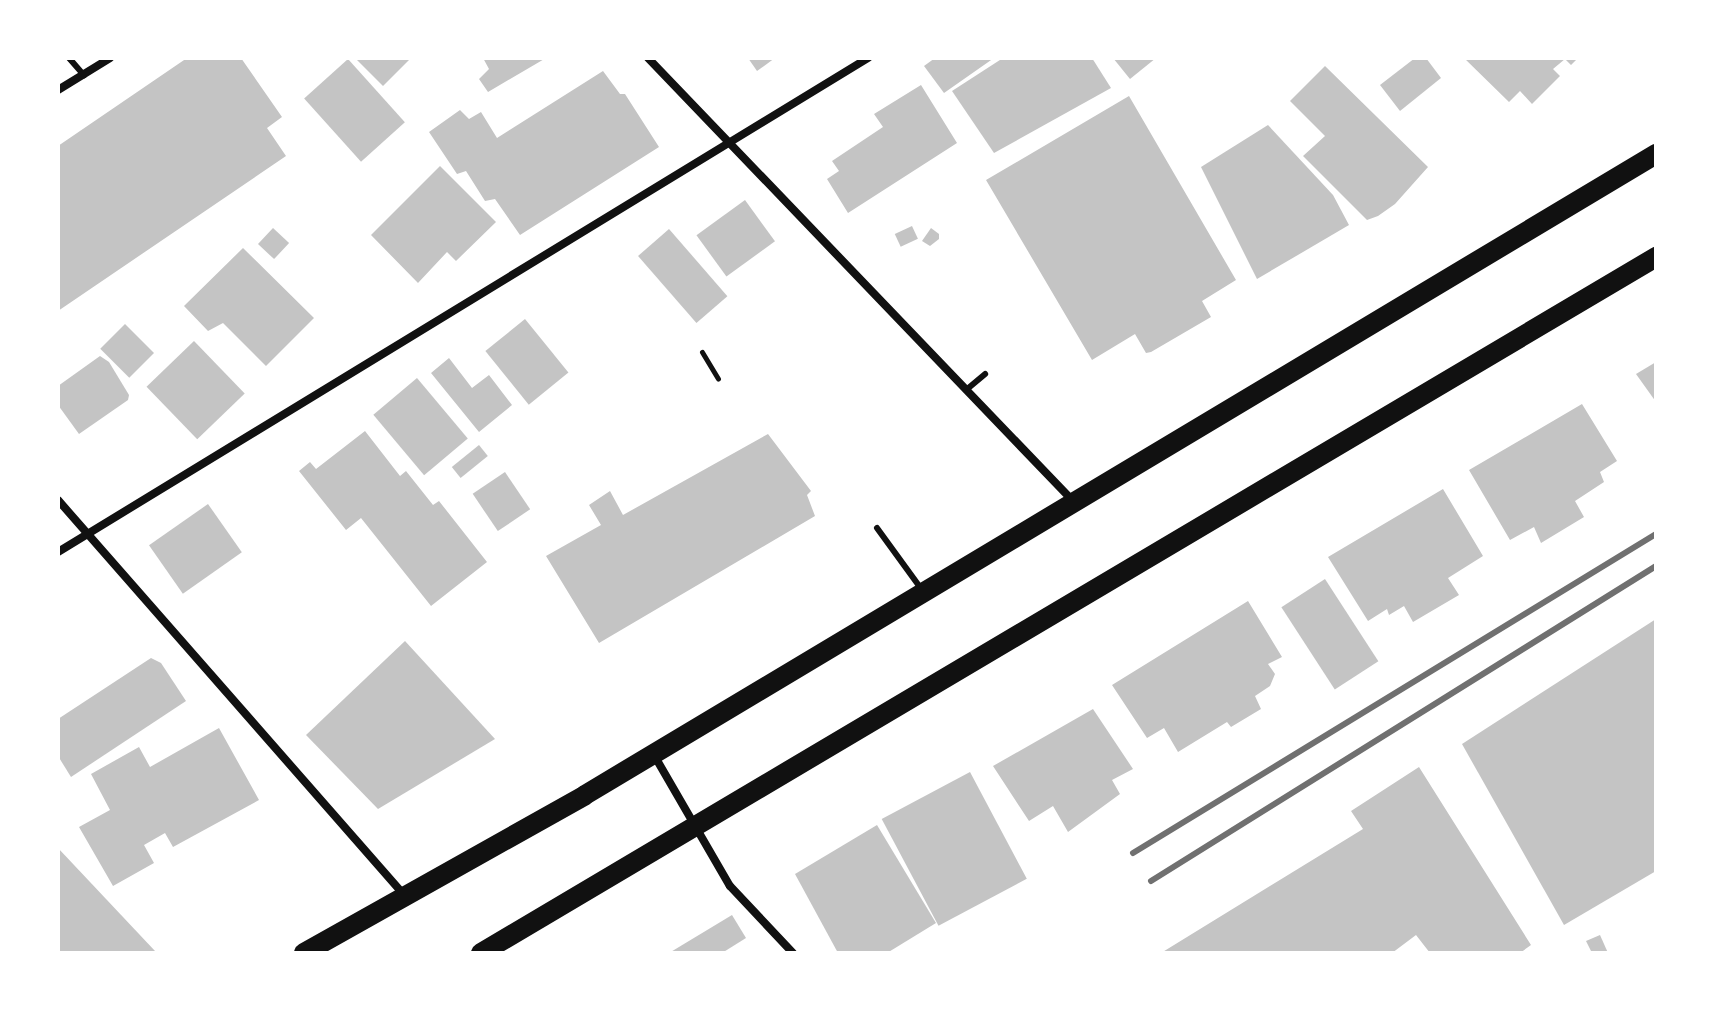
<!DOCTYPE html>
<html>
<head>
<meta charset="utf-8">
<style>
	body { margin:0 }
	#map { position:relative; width:1714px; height:1011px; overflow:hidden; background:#fff; font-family:Jost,sans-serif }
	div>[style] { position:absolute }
	.building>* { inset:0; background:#c4c4c4; transform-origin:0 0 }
	.path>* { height:5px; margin:-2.5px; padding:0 2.5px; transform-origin:2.5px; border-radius:2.5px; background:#111 }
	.service>* { height:6px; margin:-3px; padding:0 3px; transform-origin:3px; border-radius:3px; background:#111 }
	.minor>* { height:8px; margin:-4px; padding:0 4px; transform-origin:4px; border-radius:4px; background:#111 }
	.primary>* { height:20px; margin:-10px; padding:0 10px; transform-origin:10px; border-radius:10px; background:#111 }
	.rail>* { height:6px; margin:-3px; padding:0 3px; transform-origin:3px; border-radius:3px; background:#707070 }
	span { translate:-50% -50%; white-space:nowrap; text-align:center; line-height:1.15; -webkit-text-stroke:8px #fff; paint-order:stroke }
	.frame { position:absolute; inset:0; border:60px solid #fff; pointer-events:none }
</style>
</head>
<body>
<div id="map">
	<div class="building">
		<i style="clip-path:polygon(187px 58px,241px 58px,282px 117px,267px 128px,286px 156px,58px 311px,58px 146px)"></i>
		<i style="clip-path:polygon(355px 58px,411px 58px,383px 86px)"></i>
		<i style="clip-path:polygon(483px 58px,546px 58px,488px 92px,479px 79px,489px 69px)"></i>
		<i style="clip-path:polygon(748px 58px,775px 58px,757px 71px)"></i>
		<i style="clip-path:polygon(935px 58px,994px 58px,944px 93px,924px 66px)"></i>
		<i style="clip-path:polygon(1003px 58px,1092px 58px,1111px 88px,994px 153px,952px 91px)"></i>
		<i style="clip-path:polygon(1113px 58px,1156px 58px,1130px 79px)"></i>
		<i style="clip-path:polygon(1415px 58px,1426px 58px,1441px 78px,1400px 111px,1380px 85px)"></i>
		<i style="clip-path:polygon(1464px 58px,1578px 58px,1571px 65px,1565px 59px,1553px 69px,1560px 76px,1532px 104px,1520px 91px,1509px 102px)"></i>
		<i style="left:348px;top:59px;width:85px;height:59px;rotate:48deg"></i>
		<i style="clip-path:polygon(1325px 66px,1428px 167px,1395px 204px,1378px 216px,1367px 220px,1303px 156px,1325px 136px,1290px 101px)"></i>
		<i style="clip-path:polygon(603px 71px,620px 94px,625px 94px,659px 147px,520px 235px,495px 199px,485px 201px,466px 171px,457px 174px,429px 132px,460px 110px,469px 119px,481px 112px,497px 138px)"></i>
		<i style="clip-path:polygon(921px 85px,957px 143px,848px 213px,827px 179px,839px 171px,832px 161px,883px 127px,874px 114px)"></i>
		<i style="clip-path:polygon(1129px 96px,1236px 280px,1202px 301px,1211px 317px,1151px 352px,1146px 353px,1135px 334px,1092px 360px,986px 180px)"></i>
		<i style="clip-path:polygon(1268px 125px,1333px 195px,1349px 225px,1257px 279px,1201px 167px)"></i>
		<i style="clip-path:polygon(440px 166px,496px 222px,456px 261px,447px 252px,418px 283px,371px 235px)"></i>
		<i style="left:745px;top:200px;width:51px;height:60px;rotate:54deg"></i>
		<i style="left:912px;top:226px;width:14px;height:19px;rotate:65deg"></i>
		<i style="left:273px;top:228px;width:22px;height:22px;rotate:43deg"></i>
		<i style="clip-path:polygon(931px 228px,939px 234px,939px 239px,930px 246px,922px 241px)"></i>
		<i style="left:669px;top:229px;width:89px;height:41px;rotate:49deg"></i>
		<i style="clip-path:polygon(243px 248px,314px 318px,266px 366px,223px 323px,208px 331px,184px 306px)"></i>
		<i style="left:525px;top:319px;width:69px;height:51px;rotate:51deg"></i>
		<i style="left:125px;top:324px;width:41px;height:35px;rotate:45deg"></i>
		<i style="left:194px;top:341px;width:73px;height:66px;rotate:46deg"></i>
		<i style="clip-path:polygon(100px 356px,109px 362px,129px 395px,128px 400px,79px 434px,58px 405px,58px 386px)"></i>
		<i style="clip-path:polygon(449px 358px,472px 388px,489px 375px,512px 405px,479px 432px,431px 373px)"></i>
		<i style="clip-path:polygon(1656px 362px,1656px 402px,1636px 374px)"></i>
		<i style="left:417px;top:378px;width:79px;height:57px;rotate:50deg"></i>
		<i style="clip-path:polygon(1582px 404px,1617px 461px,1600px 472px,1604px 482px,1575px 501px,1584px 517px,1541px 543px,1534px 527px,1510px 540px,1469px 470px)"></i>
		<i style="clip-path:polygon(365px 431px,400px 476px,406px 471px,433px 505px,439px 501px,487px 562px,431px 606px,361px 518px,346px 530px,299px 471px,310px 462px,316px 469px)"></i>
		<i style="clip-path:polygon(768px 434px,811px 491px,807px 495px,815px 516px,599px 643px,546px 556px,601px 525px,589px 505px,610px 491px,623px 515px)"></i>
		<i style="left:479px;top:445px;width:14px;height:35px;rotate:51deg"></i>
		<i style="left:505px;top:472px;width:45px;height:39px;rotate:56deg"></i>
		<i style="clip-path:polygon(1443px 489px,1483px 556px,1448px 578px,1459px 595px,1413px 622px,1404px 606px,1389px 615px,1387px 609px,1368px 621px,1328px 557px)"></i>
		<i style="left:208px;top:504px;width:59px;height:72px;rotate:55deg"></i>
		<i style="left:1325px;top:579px;width:98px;height:52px;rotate:57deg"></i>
		<i style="clip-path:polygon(1248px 601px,1282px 657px,1268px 664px,1275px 674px,1270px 686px,1255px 696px,1261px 709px,1231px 727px,1227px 722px,1178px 752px,1164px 728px,1147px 738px,1112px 685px)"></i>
		<i style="clip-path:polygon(1656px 619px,1656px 871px,1564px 925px,1462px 744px)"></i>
		<i style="clip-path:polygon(405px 641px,495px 739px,378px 809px,306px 735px)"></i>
		<i style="clip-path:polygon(151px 658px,161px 663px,186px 701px,71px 777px,58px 756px,58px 719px)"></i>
		<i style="clip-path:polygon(1093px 709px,1133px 769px,1112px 780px,1120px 794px,1068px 832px,1053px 806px,1029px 821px,993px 766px)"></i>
		<i style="clip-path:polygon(219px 728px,259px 800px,173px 847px,165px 833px,144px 845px,154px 863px,113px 886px,79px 827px,110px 810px,91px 774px,139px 747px,150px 767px)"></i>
		<i style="clip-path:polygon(1419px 767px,1531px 945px,1520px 953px,1430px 953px,1416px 935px,1392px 953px,1161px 953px,1363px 829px,1351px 811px)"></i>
		<i style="left:970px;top:772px;width:121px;height:100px;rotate:62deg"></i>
		<i style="clip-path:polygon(877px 825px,936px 923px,887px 953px,838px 953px,795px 874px)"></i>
		<i style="clip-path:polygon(58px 848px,155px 951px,58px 953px)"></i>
		<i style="clip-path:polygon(732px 915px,746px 938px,722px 953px,669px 953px)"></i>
		<i style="clip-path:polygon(1600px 935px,1608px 953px,1592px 953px,1586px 941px)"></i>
	</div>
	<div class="path">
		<i style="left:702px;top:352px;width:31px;rotate:59deg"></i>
	</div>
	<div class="service">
		<i style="left:69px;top:58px;width:23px;rotate:49deg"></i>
		<i style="left:966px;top:390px;width:25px;rotate:-40deg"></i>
		<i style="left:877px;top:528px;width:77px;rotate:54deg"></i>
	</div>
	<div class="minor">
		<i style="left:648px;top:58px;width:615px;rotate:46.19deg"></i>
		<i style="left:58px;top:90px;width:61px;rotate:-31.6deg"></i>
		<i style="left:58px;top:500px;width:527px;rotate:48.77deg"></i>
		<i style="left:58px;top:552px;width:949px;rotate:-31.38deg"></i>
		<i style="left:654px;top:755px;width:151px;rotate:59.9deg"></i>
		<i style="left:730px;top:886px;width:92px;rotate:46.8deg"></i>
	</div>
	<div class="primary">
		<i style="left:304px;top:953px;width:322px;rotate:-29.3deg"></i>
		<i style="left:585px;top:795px;width:1248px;rotate:-30.9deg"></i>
		<i style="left:481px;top:953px;width:1366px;rotate:-30.64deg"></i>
	</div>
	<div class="rail">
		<i style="left:1133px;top:853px;width:613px;rotate:-31.38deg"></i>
		<i style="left:1151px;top:881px;width:595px;rotate:-31.95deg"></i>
	</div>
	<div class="frame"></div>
</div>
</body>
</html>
